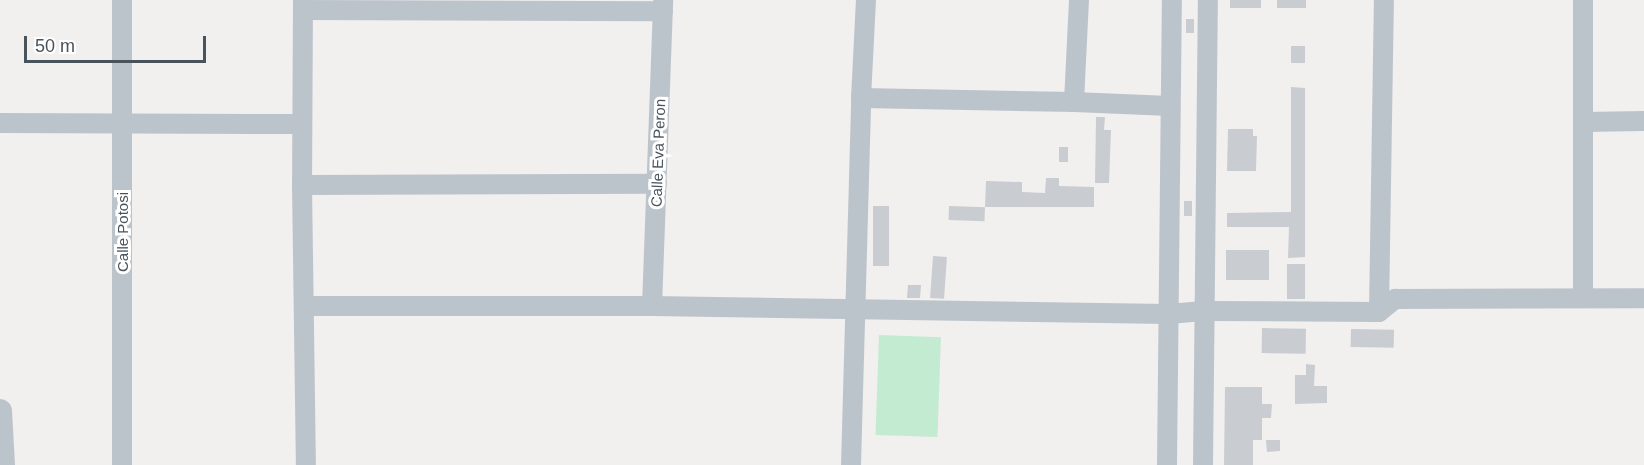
<!DOCTYPE html>
<html>
<head>
<meta charset="utf-8">
<style>
	body { margin:0 }
	#map { position:relative; width:1644px; height:465px; overflow:hidden; background:#f2efef; font-family:Helvetica,sans-serif }
	div>[style] { position:absolute }
	.green>* { inset:0; background:#c2ebd1; transform-origin:0 0 }
	.building>* { inset:0; background:#c9ccd1; transform-origin:0 0 }
	.minor>* { height:20px; margin:-10px; padding:0 10px; transform-origin:10px; border-radius:10px; background:#bcc4cb }
	.tertiary>* { height:24px; margin:-12px; padding:0 12px; transform-origin:12px; border-radius:12px; background:#bcc4cb }
	span { translate:-50% -50%; white-space:nowrap; text-align:center; line-height:1.15; -webkit-text-stroke:6px #fff; paint-order:stroke }
	.street-label { font-size:15px; color:#49535b }
	.scale { position:absolute; left:24px; top:36px; width:182px; height:27px; box-sizing:border-box; border:3px solid #49535b; border-top:0; padding-left:8px; font-size:18px; line-height:21px; white-space:nowrap; color:#49535b; -webkit-text-stroke:4px #fff; paint-order:stroke }
</style>
</head>
<body>
<div id="map">
	<div class="green">
		<i style="left:879px;top:335px;width:62px;height:100px;rotate:2deg"></i>
	</div>
	<div class="building">
		<i style="left:1230px;top:0;width:31px;height:8px"></i>
		<i style="left:1277px;top:0;width:29px;height:8px"></i>
		<i style="left:1186px;top:19px;width:8px;height:14px"></i>
		<i style="left:1291px;top:46px;width:14px;height:17px"></i>
		<i style="clip-path:polygon(1291px 87px,1305px 88px,1305px 257px,1288px 258px,1289px 227px,1227px 227px,1227px 213px,1291px 212px)"></i>
		<i style="clip-path:polygon(1096px 117px,1105px 117px,1104px 130px,1111px 130px,1109px 183px,1095px 183px)"></i>
		<i style="clip-path:polygon(1228px 129px,1253px 129px,1253px 136px,1257px 136px,1256px 171px,1227px 171px)"></i>
		<i style="left:1059px;top:147px;width:9px;height:15px"></i>
		<i style="clip-path:polygon(1046px 178px,1059px 178px,1059px 186px,1094px 187px,1094px 207px,985px 207px,986px 181px,1022px 182px,1022px 192px,1045px 193px)"></i>
		<i style="left:1184px;top:201px;width:8px;height:15px"></i>
		<i style="left:873px;top:206px;width:16px;height:60px"></i>
		<i style="left:949px;top:206px;width:36px;height:14px;rotate:2deg"></i>
		<i style="left:1226px;top:250px;width:43px;height:30px"></i>
		<i style="left:933px;top:256px;width:14px;height:42px;rotate:4deg"></i>
		<i style="left:1287px;top:264px;width:18px;height:35px"></i>
		<i style="clip-path:polygon(908px 285px,921px 285px,920px 298px,907px 298px)"></i>
		<i style="left:1262px;top:328px;width:44px;height:25px;rotate:1deg"></i>
		<i style="left:1351px;top:329px;width:43px;height:18px;rotate:1deg"></i>
		<i style="clip-path:polygon(1306px 364px,1315px 365px,1314px 386px,1327px 386px,1327px 403px,1295px 404px,1295px 375px,1306px 375px)"></i>
		<i style="clip-path:polygon(1225px 387px,1262px 387px,1262px 404px,1272px 404px,1271px 418px,1262px 418px,1262px 440px,1253px 440px,1253px 465px,1224px 465px)"></i>
		<i style="clip-path:polygon(1266px 440px,1280px 440px,1280px 451px,1267px 452px)"></i>
	</div>
	<div class="minor">
		<i style="left:303px;top:0;width:185px;rotate:90.3deg"></i>
		<i style="left:302px;top:185px;width:280px;rotate:89.2deg"></i>
		<i style="left:1583px;top:0;width:298px;rotate:90deg"></i>
		<i style="left:303px;top:10px;width:360px;rotate:0.2deg"></i>
		<i style="left:861px;top:98px;width:213px;rotate:1.1deg"></i>
		<i style="left:1074px;top:102px;width:96px;rotate:2.4deg"></i>
		<i style="left:1074px;top:102px;width:102px;rotate:-87.2deg"></i>
		<i style="left:1584px;top:122px;width:60px;rotate:-1deg"></i>
		<i style="left:0;top:123px;width:302px;rotate:0.2deg"></i>
		<i style="left:302px;top:185px;width:355px;rotate:-0.2deg"></i>
		<i style="left:304px;top:306px;width:348px"></i>
		<i style="left:652px;top:306px;width:517px;rotate:0.89deg"></i>
		<i style="left:1169px;top:314px;width:37px;rotate:-5deg"></i>
		<i style="left:1206px;top:311px;width:173px;rotate:0.3deg"></i>
		<i style="left:1379px;top:312px;width:21px;rotate:-39deg"></i>
		<i style="left:1395px;top:299px;width:249px;rotate:-0.2deg"></i>
		<i style="left:652px;top:306px;width:306px;rotate:-87.9deg"></i>
		<i style="left:1379px;top:312px;width:312px;rotate:-89.1deg"></i>
		<i style="left:122px;top:465px;width:465px;rotate:-90deg"></i>
		<i style="left:851px;top:465px;width:367px;rotate:-88.4deg"></i>
		<i style="left:861px;top:98px;width:98px;rotate:-87.1deg"></i>
		<i style="left:1167px;top:465px;width:465px;rotate:-89.4deg"></i>
		<i style="left:1203px;top:465px;width:465px;rotate:-89.4deg"></i>
	</div>
	<div class="tertiary">
		<i style="left:0;top:411px;width:54px;rotate:86.8deg"></i>
	</div>
	<div class="street-label">
		<span style="left:658px;top:153px;rotate:-88deg">Calle Eva Peron</span>
		<span style="left:123px;top:232px;rotate:-90deg">Calle Potosi</span>
	</div>
	<div class="scale">50 m</div>
</div>
</body>
</html>
